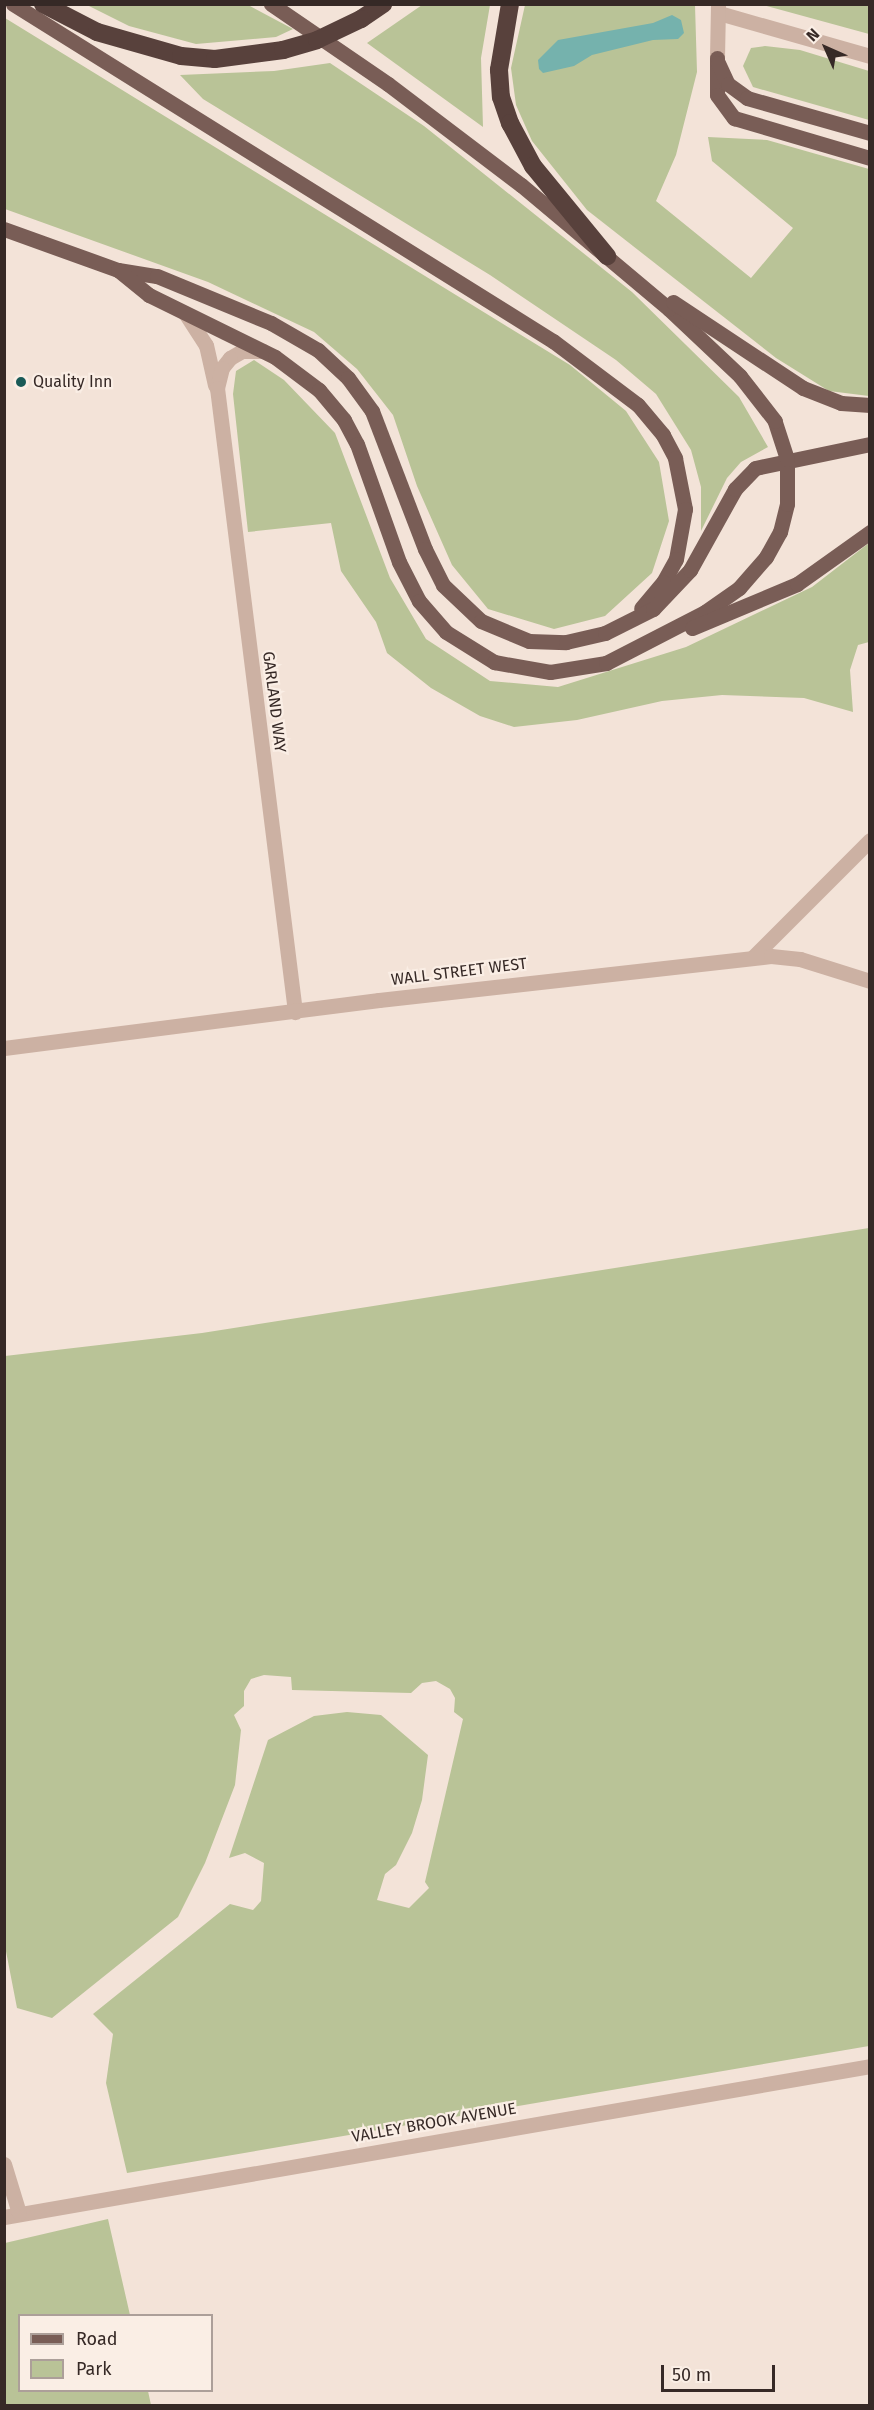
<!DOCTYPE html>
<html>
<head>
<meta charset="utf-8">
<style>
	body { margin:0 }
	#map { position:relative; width:874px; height:2410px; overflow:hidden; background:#f3e3d8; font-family:"Fira Sans",sans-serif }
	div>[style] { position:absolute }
	.green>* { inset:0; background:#b9c397 }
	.water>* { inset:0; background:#75b2ad }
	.minor>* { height:15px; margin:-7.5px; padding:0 7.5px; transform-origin:7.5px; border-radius:7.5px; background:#ccb1a3 }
	.tertiary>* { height:15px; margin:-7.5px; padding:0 7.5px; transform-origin:7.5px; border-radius:7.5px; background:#ccb1a3 }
	.primary>* { height:15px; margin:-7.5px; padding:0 7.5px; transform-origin:7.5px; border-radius:7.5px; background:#795d56 }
	.motorway>* { height:18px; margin:-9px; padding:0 9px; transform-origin:9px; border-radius:9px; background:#58413c }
	.motorway-bridge>* { height:18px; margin:-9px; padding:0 9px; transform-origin:9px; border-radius:9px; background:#58413c }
	.dots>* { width:16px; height:16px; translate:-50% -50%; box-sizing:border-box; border:3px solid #faeee5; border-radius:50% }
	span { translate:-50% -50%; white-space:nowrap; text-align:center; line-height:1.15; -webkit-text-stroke:4.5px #faeee5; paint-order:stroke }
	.poi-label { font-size:16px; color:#362926 }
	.left { translate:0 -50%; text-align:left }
	.street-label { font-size:16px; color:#362926 }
	.frame { position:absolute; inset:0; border:6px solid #362926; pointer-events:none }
	.legend { position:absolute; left:18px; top:2314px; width:195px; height:78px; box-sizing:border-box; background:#faeee5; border:2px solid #ac9f99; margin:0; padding:8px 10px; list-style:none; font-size:18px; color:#362926 }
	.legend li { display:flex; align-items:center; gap:12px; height:30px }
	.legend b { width:30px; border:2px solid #ac9f99 }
	.north { position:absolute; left:796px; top:18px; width:60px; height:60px; -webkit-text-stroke:4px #faeee5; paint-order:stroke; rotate:315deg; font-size:16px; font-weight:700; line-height:24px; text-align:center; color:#362926 }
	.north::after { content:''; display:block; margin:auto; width:21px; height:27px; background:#362926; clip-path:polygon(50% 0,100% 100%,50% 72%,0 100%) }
	.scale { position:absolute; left:661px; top:2365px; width:114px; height:27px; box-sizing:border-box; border:3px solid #362926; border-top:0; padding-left:8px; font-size:18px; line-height:21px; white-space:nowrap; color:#362926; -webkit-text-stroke:4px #faeee5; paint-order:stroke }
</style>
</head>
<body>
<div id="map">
	<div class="green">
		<i style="clip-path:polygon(87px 5px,248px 5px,293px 29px,276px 37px,196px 44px,129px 26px)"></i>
		<i style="clip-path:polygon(422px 5px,490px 5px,481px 58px,483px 127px,367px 43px)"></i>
		<i style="clip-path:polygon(525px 5px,695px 5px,697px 72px,676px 155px,656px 201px,751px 278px,793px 228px,712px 161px,708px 137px,767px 140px,869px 169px,869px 396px,829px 391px,776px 358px,587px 210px,532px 141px,516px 105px,511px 68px)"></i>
		<i style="clip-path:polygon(763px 5px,869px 5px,869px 34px)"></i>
		<i style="clip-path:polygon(5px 18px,570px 365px,626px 411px,659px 462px,669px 521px,652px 573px,605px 616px,554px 629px,488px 609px,452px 565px,417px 486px,393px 415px,357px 369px,314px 332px,208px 282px,5px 209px)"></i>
		<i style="clip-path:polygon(765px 46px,800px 50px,869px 71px,869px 120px,753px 87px,743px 66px,751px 48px)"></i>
		<i style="clip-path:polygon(330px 63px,424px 126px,632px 292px,739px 397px,768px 447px,741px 462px,727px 478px,701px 531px,701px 487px,691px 450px,656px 394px,616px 360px,490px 275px,203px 99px,180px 75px,274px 71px)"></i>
		<i style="clip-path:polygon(254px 360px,284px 380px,335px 433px,390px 578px,426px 639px,490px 681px,558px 687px,686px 647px,812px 587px,869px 543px,869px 642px,858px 645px,850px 670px,853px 712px,804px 698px,722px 695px,662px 701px,577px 720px,514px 727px,480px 716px,431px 688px,387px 653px,376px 622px,341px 571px,331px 523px,248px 532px,233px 394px,236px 371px)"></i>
		<i style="clip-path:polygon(869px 1228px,869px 2046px,127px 2173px,106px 2083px,113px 2034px,93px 2014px,230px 1904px,253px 1910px,261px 1901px,264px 1863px,245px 1853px,229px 1858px,268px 1740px,314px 1716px,347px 1712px,381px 1715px,428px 1755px,422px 1800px,412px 1833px,396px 1865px,385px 1874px,377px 1900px,409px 1908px,429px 1888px,425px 1882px,463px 1719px,454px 1712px,455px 1698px,450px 1689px,436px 1681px,422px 1683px,411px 1693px,292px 1690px,291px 1677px,264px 1675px,251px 1679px,244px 1691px,244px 1706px,234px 1715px,241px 1730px,235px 1785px,205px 1863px,178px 1917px,52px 2018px,17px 2008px,4px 1941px,5px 1356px,202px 1333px)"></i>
		<i style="clip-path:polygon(108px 2219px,130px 2315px,20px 2316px,20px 2390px,148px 2391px,151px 2405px,5px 2405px,5px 2243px)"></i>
	</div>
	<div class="water">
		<i style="clip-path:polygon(672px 15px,681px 20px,684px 33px,678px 39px,653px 40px,592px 55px,574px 66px,543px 73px,539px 69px,538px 60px,558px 40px,653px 23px)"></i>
	</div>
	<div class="minor">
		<i style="left:719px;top:13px;width:157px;rotate:15.9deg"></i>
		<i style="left:185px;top:313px;width:38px;rotate:57deg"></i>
		<i style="left:206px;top:345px;width:41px;rotate:77.3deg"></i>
		<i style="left:263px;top:351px;width:21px;rotate:180deg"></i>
		<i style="left:242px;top:351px;width:14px;rotate:150deg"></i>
		<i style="left:230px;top:358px;width:13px;rotate:129deg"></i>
		<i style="left:222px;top:368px;width:21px;rotate:104deg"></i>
		<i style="left:217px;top:388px;width:629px;rotate:82.87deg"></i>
		<i style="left:753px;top:957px;width:165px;rotate:-45deg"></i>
		<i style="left:4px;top:1048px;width:378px;rotate:-7.3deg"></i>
		<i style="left:379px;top:1000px;width:394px;rotate:-6.4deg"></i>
		<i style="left:771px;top:956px;width:29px;rotate:6deg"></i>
		<i style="left:800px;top:959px;width:73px;rotate:17.4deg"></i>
		<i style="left:4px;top:2217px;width:879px;rotate:-9.89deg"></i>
	</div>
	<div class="tertiary">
		<i style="left:717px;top:58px;width:54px;rotate:-88.9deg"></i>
		<i style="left:4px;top:2164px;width:51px;rotate:73deg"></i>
	</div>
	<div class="primary">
		<i style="left:13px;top:4px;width:637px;rotate:31.97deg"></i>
		<i style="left:553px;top:341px;width:106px;rotate:37deg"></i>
		<i style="left:638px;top:405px;width:39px;rotate:50deg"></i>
		<i style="left:663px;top:435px;width:26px;rotate:62deg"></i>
		<i style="left:675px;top:458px;width:52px;rotate:78.9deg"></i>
		<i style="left:685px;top:509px;width:51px;rotate:100.2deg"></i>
		<i style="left:676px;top:559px;width:26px;rotate:119deg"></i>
		<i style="left:663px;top:582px;width:34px;rotate:130deg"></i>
		<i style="left:717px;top:58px;width:37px;rotate:90deg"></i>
		<i style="left:717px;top:95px;width:29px;rotate:54deg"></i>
		<i style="left:734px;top:118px;width:142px;rotate:16.4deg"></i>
		<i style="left:718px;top:63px;width:23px;rotate:65deg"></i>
		<i style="left:728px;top:84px;width:24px;rotate:36deg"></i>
		<i style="left:747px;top:98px;width:128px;rotate:15.9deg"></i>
		<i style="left:4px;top:229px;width:121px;rotate:19.8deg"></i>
		<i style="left:118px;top:270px;width:39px;rotate:9deg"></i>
		<i style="left:157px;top:276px;width:123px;rotate:22.4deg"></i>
		<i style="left:271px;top:323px;width:54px;rotate:29.9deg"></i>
		<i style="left:318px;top:350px;width:41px;rotate:43deg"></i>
		<i style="left:348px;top:378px;width:41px;rotate:54deg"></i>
		<i style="left:372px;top:411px;width:148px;rotate:69deg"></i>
		<i style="left:425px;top:549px;width:40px;rotate:63.4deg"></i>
		<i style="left:443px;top:585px;width:52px;rotate:43.5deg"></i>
		<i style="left:481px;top:621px;width:52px;rotate:22.6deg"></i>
		<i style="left:529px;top:641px;width:37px;rotate:2deg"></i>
		<i style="left:566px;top:642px;width:40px;rotate:-13deg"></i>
		<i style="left:605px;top:633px;width:54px;rotate:-26.6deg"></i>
		<i style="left:653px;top:609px;width:54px;rotate:-46.5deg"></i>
		<i style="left:690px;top:570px;width:93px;rotate:-60.9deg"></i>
		<i style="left:735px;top:489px;width:29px;rotate:-46deg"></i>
		<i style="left:755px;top:468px;width:117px;rotate:-11.8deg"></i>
		<i style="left:118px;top:270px;width:40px;rotate:39deg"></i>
		<i style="left:149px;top:295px;width:140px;rotate:26.2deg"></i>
		<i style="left:275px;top:357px;width:55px;rotate:36.9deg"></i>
		<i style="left:319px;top:390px;width:39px;rotate:50deg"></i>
		<i style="left:344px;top:420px;width:27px;rotate:62deg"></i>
		<i style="left:357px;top:444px;width:125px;rotate:70.4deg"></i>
		<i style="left:399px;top:562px;width:44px;rotate:62.9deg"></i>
		<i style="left:419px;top:601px;width:41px;rotate:48.9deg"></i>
		<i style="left:446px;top:632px;width:57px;rotate:32deg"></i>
		<i style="left:494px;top:662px;width:57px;rotate:10.1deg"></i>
		<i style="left:550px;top:672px;width:57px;rotate:-9.1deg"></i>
		<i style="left:606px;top:663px;width:111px;rotate:-27.3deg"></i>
		<i style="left:705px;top:612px;width:42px;rotate:-35.2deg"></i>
		<i style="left:739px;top:588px;width:41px;rotate:-48.9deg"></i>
		<i style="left:766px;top:557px;width:29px;rotate:-61deg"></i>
		<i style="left:780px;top:532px;width:29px;rotate:-76deg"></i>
		<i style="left:787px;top:504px;width:45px;rotate:-90deg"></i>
		<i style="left:787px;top:459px;width:40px;rotate:-108deg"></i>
		<i style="left:775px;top:421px;width:57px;rotate:-127.9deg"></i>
		<i style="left:740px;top:376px;width:98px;rotate:-136.7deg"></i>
		<i style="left:669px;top:309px;width:193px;rotate:-140deg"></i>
		<i style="left:521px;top:185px;width:167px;rotate:-142.8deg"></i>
		<i style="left:388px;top:84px;width:142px;rotate:-145.6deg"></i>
		<i style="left:673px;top:302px;width:156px;rotate:33.5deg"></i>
		<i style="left:803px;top:388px;width:41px;rotate:21.5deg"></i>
		<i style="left:841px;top:403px;width:29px;rotate:4deg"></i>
		<i style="left:692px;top:628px;width:114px;rotate:-22.7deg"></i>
		<i style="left:797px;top:584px;width:90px;rotate:-35.5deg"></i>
	</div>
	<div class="motorway">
		<i style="left:43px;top:4px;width:61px;rotate:27.4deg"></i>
		<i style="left:97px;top:32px;width:87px;rotate:15.9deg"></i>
		<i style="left:181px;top:56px;width:34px;rotate:5deg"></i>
		<i style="left:215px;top:59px;width:69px;rotate:-7.5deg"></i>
		<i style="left:510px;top:4px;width:67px;rotate:99.5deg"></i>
		<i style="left:499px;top:70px;width:27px;rotate:86deg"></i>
		<i style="left:501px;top:97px;width:28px;rotate:71deg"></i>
		<i style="left:510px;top:123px;width:49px;rotate:61.9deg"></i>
		<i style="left:533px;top:166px;width:117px;rotate:50.6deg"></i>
		<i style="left:361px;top:19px;width:27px;rotate:-34deg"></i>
	</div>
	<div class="motorway-bridge">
		<i style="left:283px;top:50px;width:35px;rotate:-16deg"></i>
		<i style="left:317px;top:40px;width:49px;rotate:-25.5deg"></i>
	</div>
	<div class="dots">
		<i style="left:21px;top:382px;background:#195a57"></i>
	</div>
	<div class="poi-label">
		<span class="left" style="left:33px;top:382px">Quality Inn</span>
	</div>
	<div class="street-label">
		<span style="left:274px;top:702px;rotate:83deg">GARLAND WAY</span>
		<span style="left:459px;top:972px;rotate:-7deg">WALL STREET WEST</span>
		<span style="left:434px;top:2123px;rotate:-10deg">VALLEY BROOK AVENUE</span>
	</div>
	<div class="frame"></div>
	<ul class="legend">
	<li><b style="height:8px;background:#795d56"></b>Road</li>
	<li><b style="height:16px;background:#b9c397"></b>Park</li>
	</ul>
	<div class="north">N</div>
	<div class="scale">50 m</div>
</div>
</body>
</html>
